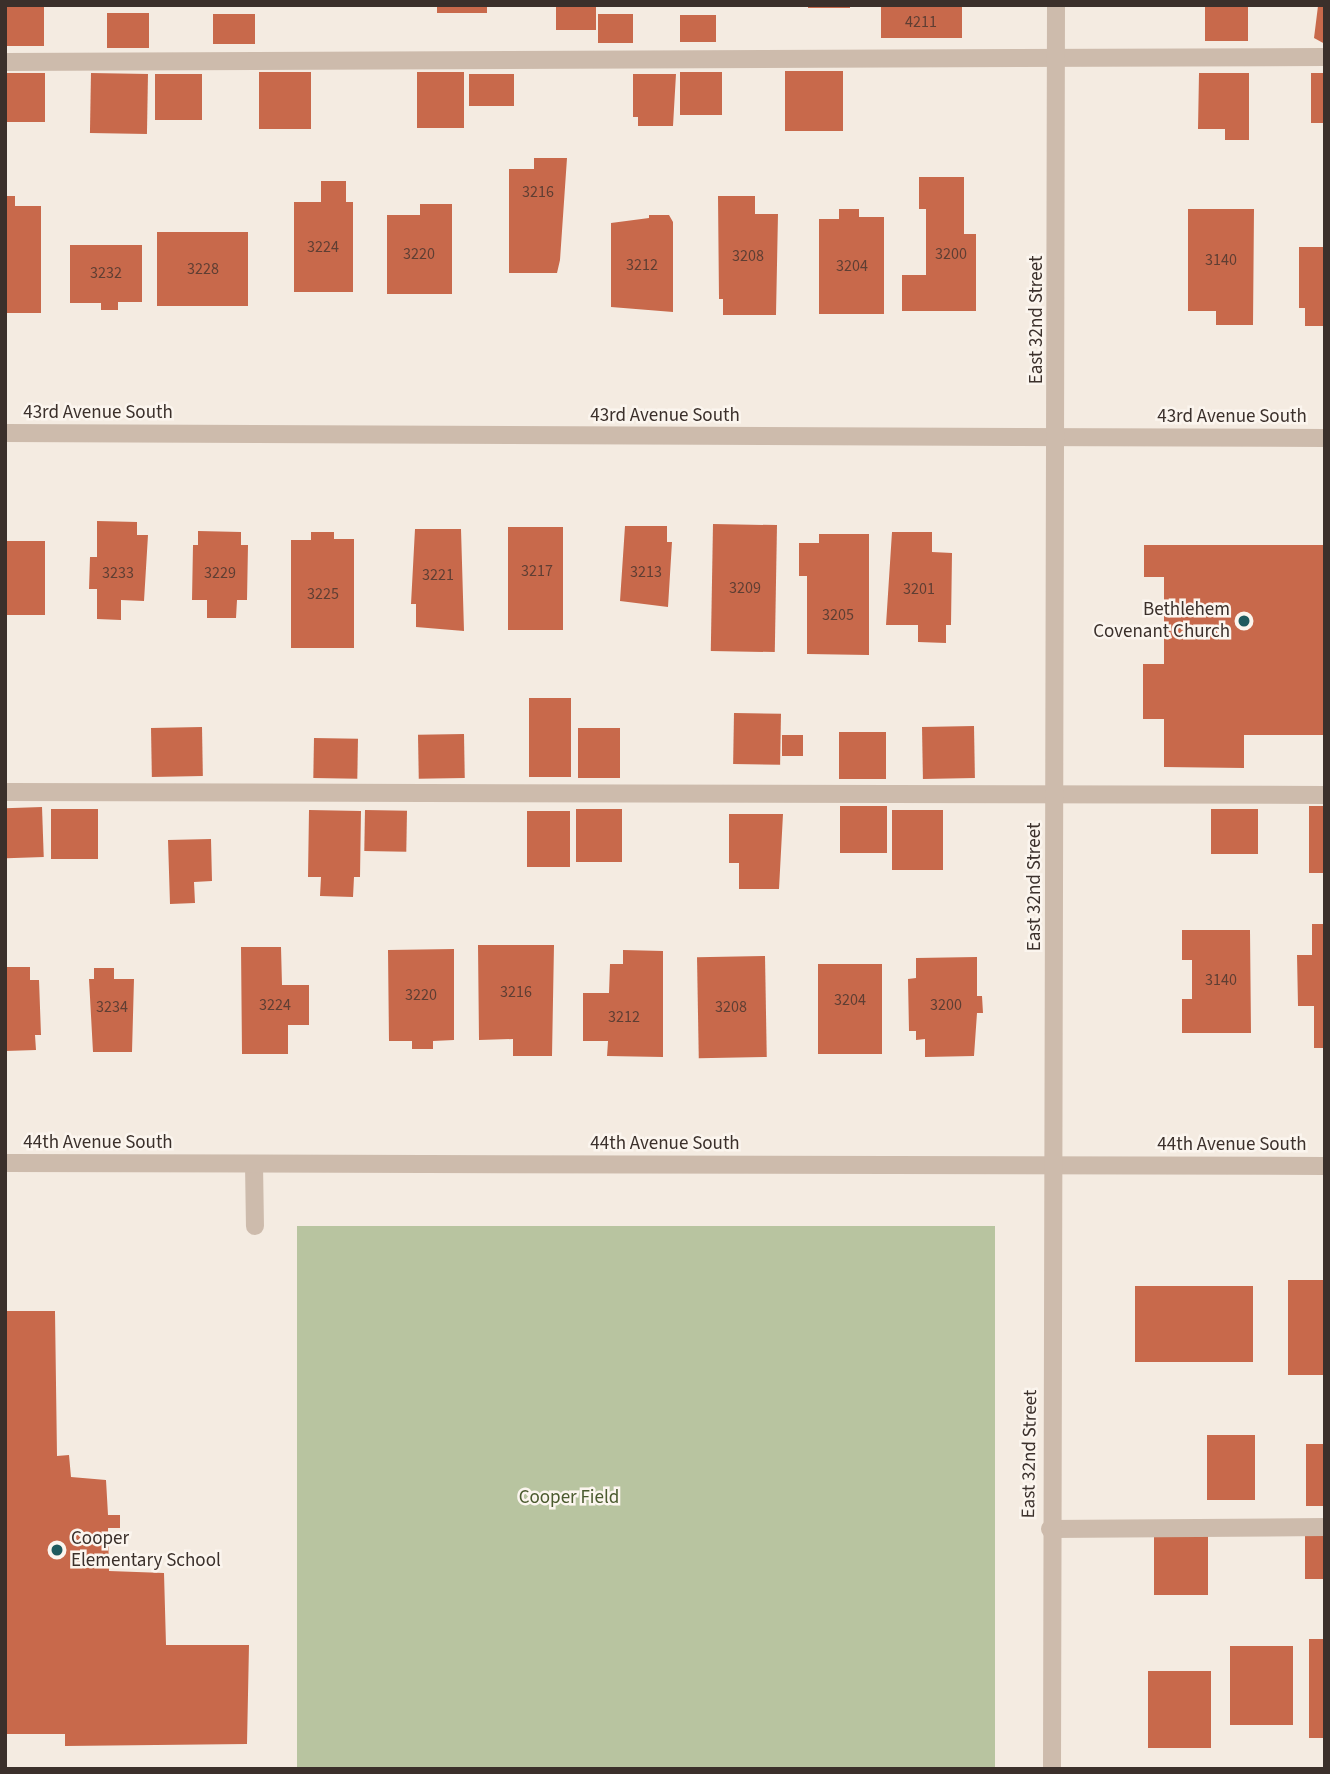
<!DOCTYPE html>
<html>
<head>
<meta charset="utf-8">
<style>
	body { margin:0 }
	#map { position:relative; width:1330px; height:1774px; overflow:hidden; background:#f4ebe1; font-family:"Source Sans 3",sans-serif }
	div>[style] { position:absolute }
	.green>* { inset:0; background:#b8c4a0; transform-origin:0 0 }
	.building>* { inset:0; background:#c8694b; transform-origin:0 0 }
	.service>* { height:18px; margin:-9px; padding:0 9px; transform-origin:9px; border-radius:9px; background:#cdbbac }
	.minor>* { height:18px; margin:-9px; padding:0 9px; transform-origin:9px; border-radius:9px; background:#cdbbac }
	.dots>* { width:19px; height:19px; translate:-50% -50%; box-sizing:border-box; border:4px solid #fbf5ee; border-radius:50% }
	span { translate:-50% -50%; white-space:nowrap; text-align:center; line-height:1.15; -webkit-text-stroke:5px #fbf5ee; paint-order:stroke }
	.number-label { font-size:16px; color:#5e3e33 }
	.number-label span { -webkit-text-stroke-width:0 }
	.street-label { font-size:19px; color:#3b302b }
	.poi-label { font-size:19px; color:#3b302b }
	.right { translate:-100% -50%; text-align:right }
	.left { translate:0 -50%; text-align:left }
	.park-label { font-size:19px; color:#4a5a2e }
	.frame { position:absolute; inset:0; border:7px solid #3b302b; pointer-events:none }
</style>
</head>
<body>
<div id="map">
	<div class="green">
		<i style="left:297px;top:1226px;width:698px;height:543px"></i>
	</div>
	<div class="building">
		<i style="left:5px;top:5px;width:39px;height:41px"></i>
		<i style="left:437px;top:5px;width:50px;height:8px"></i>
		<i style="left:556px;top:5px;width:40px;height:25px"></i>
		<i style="left:808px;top:5px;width:42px;height:3px"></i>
		<i style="left:881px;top:5px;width:81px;height:33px"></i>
		<i style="left:1205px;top:5px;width:43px;height:36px"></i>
		<i style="clip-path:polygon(1318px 6px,1325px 6px,1325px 44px,1314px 38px)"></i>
		<i style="left:107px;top:13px;width:42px;height:35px"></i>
		<i style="left:213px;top:14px;width:42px;height:30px"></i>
		<i style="left:598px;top:14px;width:35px;height:29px"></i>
		<i style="left:680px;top:15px;width:36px;height:27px"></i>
		<i style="left:785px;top:71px;width:58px;height:60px"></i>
		<i style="left:259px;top:72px;width:52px;height:57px"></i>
		<i style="left:417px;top:72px;width:47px;height:56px"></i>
		<i style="left:680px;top:72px;width:42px;height:43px"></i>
		<i style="left:5px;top:73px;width:40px;height:49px"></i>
		<i style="left:91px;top:73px;width:57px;height:60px;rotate:1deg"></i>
		<i style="clip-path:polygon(1199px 73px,1249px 73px,1249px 140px,1225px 140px,1225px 129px,1198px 129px)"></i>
		<i style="left:1311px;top:73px;width:14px;height:50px"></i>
		<i style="left:155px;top:74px;width:47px;height:46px"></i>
		<i style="left:469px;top:74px;width:45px;height:32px"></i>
		<i style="clip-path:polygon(633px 74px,676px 74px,673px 126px,638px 126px,638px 117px,633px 117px)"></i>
		<i style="clip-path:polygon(534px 158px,567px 158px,560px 260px,557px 273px,509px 273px,509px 169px,534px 169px)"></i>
		<i style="clip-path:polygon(919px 177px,964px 177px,964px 234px,976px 234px,976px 311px,902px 311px,902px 275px,926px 275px,926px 209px,919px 209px)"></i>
		<i style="clip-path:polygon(321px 181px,346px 181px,346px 202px,353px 202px,353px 292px,294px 292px,294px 202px,321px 202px)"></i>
		<i style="clip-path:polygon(5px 196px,15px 196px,15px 206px,41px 206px,41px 313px,5px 313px)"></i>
		<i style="clip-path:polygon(718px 196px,755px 196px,755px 214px,778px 214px,776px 315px,723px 315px,723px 299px,719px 299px)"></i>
		<i style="clip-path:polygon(420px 204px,452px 204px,452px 294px,387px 294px,387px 215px,420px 215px)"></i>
		<i style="clip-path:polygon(839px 209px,859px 209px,859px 217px,884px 217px,884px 314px,819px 314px,819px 219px,839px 219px)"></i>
		<i style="clip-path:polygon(1188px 209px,1254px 209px,1253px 325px,1216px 325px,1216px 311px,1188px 311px)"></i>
		<i style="clip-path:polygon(649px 215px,669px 215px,673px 222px,673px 312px,611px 307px,611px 223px,649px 218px)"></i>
		<i style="left:157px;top:232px;width:91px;height:74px"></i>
		<i style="clip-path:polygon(70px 245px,142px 245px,142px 302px,118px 302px,118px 310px,101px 310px,101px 303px,70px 303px)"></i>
		<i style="clip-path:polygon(1299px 247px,1325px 247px,1325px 326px,1305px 326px,1305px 308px,1299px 308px)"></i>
		<i style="clip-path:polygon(97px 521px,137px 522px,137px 535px,148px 535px,144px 601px,121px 600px,121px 620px,97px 619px,97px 589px,89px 589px,90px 557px,97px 557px)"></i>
		<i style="left:713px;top:524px;width:64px;height:127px;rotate:1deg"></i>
		<i style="clip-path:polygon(625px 526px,667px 526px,667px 542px,672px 542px,668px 607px,620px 601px)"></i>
		<i style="left:508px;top:527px;width:55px;height:103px"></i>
		<i style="clip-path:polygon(415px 529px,461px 529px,464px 631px,416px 627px,416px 604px,411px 604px)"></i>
		<i style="clip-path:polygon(198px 531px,241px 532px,241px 545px,248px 545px,247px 600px,237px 600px,236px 618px,207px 618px,207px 600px,192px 600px,193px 545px,198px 545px)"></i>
		<i style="clip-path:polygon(311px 532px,334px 532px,334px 539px,354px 539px,354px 648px,291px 648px,291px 540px,311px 540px)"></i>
		<i style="clip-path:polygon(892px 532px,932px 532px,932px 552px,952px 553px,951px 625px,946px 625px,946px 643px,918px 642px,918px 625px,886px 625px)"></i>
		<i style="clip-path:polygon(819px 534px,869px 534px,869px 655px,807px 654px,807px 576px,799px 576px,799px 543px,819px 543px)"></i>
		<i style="left:5px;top:541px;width:40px;height:74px"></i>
		<i style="clip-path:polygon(1144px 545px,1325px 545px,1325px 735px,1244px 735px,1244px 768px,1164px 767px,1164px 719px,1143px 719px,1143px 664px,1164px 664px,1164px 577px,1144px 577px)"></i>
		<i style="left:529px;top:698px;width:42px;height:79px"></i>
		<i style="left:734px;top:713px;width:47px;height:51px;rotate:1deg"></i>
		<i style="left:974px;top:726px;width:52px;height:52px;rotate:89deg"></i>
		<i style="left:202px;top:727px;width:49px;height:51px;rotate:89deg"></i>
		<i style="left:578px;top:728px;width:42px;height:50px"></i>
		<i style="left:839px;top:732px;width:47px;height:47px"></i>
		<i style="left:464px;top:734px;width:44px;height:46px;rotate:89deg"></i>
		<i style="left:803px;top:735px;width:21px;height:21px;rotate:90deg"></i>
		<i style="left:314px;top:738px;width:44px;height:40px;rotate:1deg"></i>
		<i style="left:840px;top:806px;width:47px;height:47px"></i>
		<i style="left:1309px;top:806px;width:16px;height:67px"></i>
		<i style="left:42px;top:807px;width:50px;height:37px;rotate:88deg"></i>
		<i style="left:51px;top:809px;width:47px;height:50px"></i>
		<i style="left:622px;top:809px;width:53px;height:46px;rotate:90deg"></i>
		<i style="left:1211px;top:809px;width:47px;height:45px"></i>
		<i style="clip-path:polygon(309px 810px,361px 811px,360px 877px,354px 877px,353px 897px,320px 896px,321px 877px,308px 877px)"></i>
		<i style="left:365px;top:810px;width:42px;height:41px;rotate:1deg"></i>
		<i style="left:892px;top:810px;width:51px;height:60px"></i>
		<i style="left:527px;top:811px;width:43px;height:56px"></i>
		<i style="clip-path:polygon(729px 814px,783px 814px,779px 889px,739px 889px,739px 863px,729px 863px)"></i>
		<i style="clip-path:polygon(211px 839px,212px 881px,194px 882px,195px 903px,170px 904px,168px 840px)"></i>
		<i style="clip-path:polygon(1312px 924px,1325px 924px,1325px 1048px,1314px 1048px,1314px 1006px,1298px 1006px,1297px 955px,1312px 955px)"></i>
		<i style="clip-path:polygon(1182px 930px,1250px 930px,1251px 1033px,1182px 1033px,1182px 999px,1192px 999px,1192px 960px,1182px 960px)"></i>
		<i style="clip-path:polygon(478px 945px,554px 945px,552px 1056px,513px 1056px,513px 1039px,479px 1040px)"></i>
		<i style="clip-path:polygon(241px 947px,281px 947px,282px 985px,309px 985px,309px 1025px,288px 1025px,288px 1054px,242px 1054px)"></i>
		<i style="clip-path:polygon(454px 949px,454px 1040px,433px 1041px,433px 1049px,412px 1049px,412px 1041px,389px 1041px,388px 950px)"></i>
		<i style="clip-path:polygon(623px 950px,663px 951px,663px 1057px,607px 1056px,608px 1041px,583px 1041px,583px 993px,609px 993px,610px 964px,623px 964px)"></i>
		<i style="left:765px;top:956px;width:101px;height:68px;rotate:89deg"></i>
		<i style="clip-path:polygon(977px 957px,977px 996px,982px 996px,983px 1013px,977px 1013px,974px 1056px,925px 1057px,925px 1039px,916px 1040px,916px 1031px,909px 1031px,908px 979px,916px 978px,916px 958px)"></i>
		<i style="left:818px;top:964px;width:64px;height:90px"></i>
		<i style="clip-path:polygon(5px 967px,30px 967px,30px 980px,39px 980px,41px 1035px,35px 1035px,36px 1050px,5px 1051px)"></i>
		<i style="clip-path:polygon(94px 968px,114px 968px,114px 979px,134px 979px,132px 1052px,93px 1052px,89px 979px,94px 979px)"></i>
		<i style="left:1288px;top:1280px;width:37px;height:95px"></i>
		<i style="left:1135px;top:1286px;width:118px;height:76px"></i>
		<i style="clip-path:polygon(5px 1311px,55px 1311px,57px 1456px,69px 1455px,71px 1477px,106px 1480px,108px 1515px,120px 1515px,120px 1528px,108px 1528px,109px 1571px,164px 1573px,166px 1645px,249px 1645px,247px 1744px,65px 1746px,65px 1734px,5px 1734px)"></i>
		<i style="left:1207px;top:1435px;width:48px;height:65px"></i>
		<i style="left:1306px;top:1444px;width:19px;height:62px"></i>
		<i style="left:1154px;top:1536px;width:54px;height:59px"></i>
		<i style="left:1305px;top:1536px;width:20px;height:43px"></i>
		<i style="left:1309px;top:1639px;width:16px;height:99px"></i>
		<i style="left:1293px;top:1646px;width:79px;height:63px;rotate:90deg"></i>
		<i style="left:1148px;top:1671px;width:63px;height:77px"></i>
	</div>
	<div class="service">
		<i style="left:5px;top:62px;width:1320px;rotate:-0.22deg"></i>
		<i style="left:5px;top:792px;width:1320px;rotate:0.13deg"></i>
		<i style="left:254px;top:1164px;width:62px;rotate:89.1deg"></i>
		<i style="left:1050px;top:1529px;width:275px;rotate:-0.4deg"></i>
	</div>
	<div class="minor">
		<i style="left:5px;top:433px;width:1320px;rotate:0.22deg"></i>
		<i style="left:5px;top:1163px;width:1320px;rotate:0.13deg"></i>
		<i style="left:1052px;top:1769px;width:1764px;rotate:-89.87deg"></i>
	</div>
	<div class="dots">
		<i style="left:1244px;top:621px;background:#1f5a5e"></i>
		<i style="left:57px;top:1550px;background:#1f5a5e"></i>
	</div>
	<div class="number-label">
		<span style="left:921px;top:22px">4211</span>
		<span style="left:538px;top:192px">3216</span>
		<span style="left:323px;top:247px">3224</span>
		<span style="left:419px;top:254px">3220</span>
		<span style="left:951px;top:254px">3200</span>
		<span style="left:748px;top:256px">3208</span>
		<span style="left:1221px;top:260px">3140</span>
		<span style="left:642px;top:265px">3212</span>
		<span style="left:852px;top:266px">3204</span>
		<span style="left:203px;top:269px">3228</span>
		<span style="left:106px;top:273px">3232</span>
		<span style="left:537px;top:571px">3217</span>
		<span style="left:646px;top:572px">3213</span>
		<span style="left:118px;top:573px">3233</span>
		<span style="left:220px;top:573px">3229</span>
		<span style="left:438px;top:575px">3221</span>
		<span style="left:745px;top:588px">3209</span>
		<span style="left:919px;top:589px">3201</span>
		<span style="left:323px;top:594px">3225</span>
		<span style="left:838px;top:615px">3205</span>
		<span style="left:1221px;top:980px">3140</span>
		<span style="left:516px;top:992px">3216</span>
		<span style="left:421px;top:995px">3220</span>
		<span style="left:850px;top:1000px">3204</span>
		<span style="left:275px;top:1005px">3224</span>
		<span style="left:946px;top:1005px">3200</span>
		<span style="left:112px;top:1007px">3234</span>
		<span style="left:731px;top:1007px">3208</span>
		<span style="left:624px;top:1017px">3212</span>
	</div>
	<div class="street-label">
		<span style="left:1037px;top:320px;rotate:-90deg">East 32nd Street</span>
		<span style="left:98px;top:413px">43rd Avenue South</span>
		<span style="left:665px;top:416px">43rd Avenue South</span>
		<span style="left:1232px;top:417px">43rd Avenue South</span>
		<span style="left:1035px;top:887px;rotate:-90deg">East 32nd Street</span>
		<span style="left:98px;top:1143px">44th Avenue South</span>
		<span style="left:665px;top:1144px">44th Avenue South</span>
		<span style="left:1232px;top:1145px">44th Avenue South</span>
		<span style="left:1030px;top:1454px;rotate:-89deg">East 32nd Street</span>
	</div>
	<div class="poi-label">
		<span class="right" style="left:1230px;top:621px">Bethlehem<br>Covenant Church</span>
		<span class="left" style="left:71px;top:1550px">Cooper<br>Elementary School</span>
	</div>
	<div class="park-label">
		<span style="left:569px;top:1498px">Cooper Field</span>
	</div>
	<div class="frame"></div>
</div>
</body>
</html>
